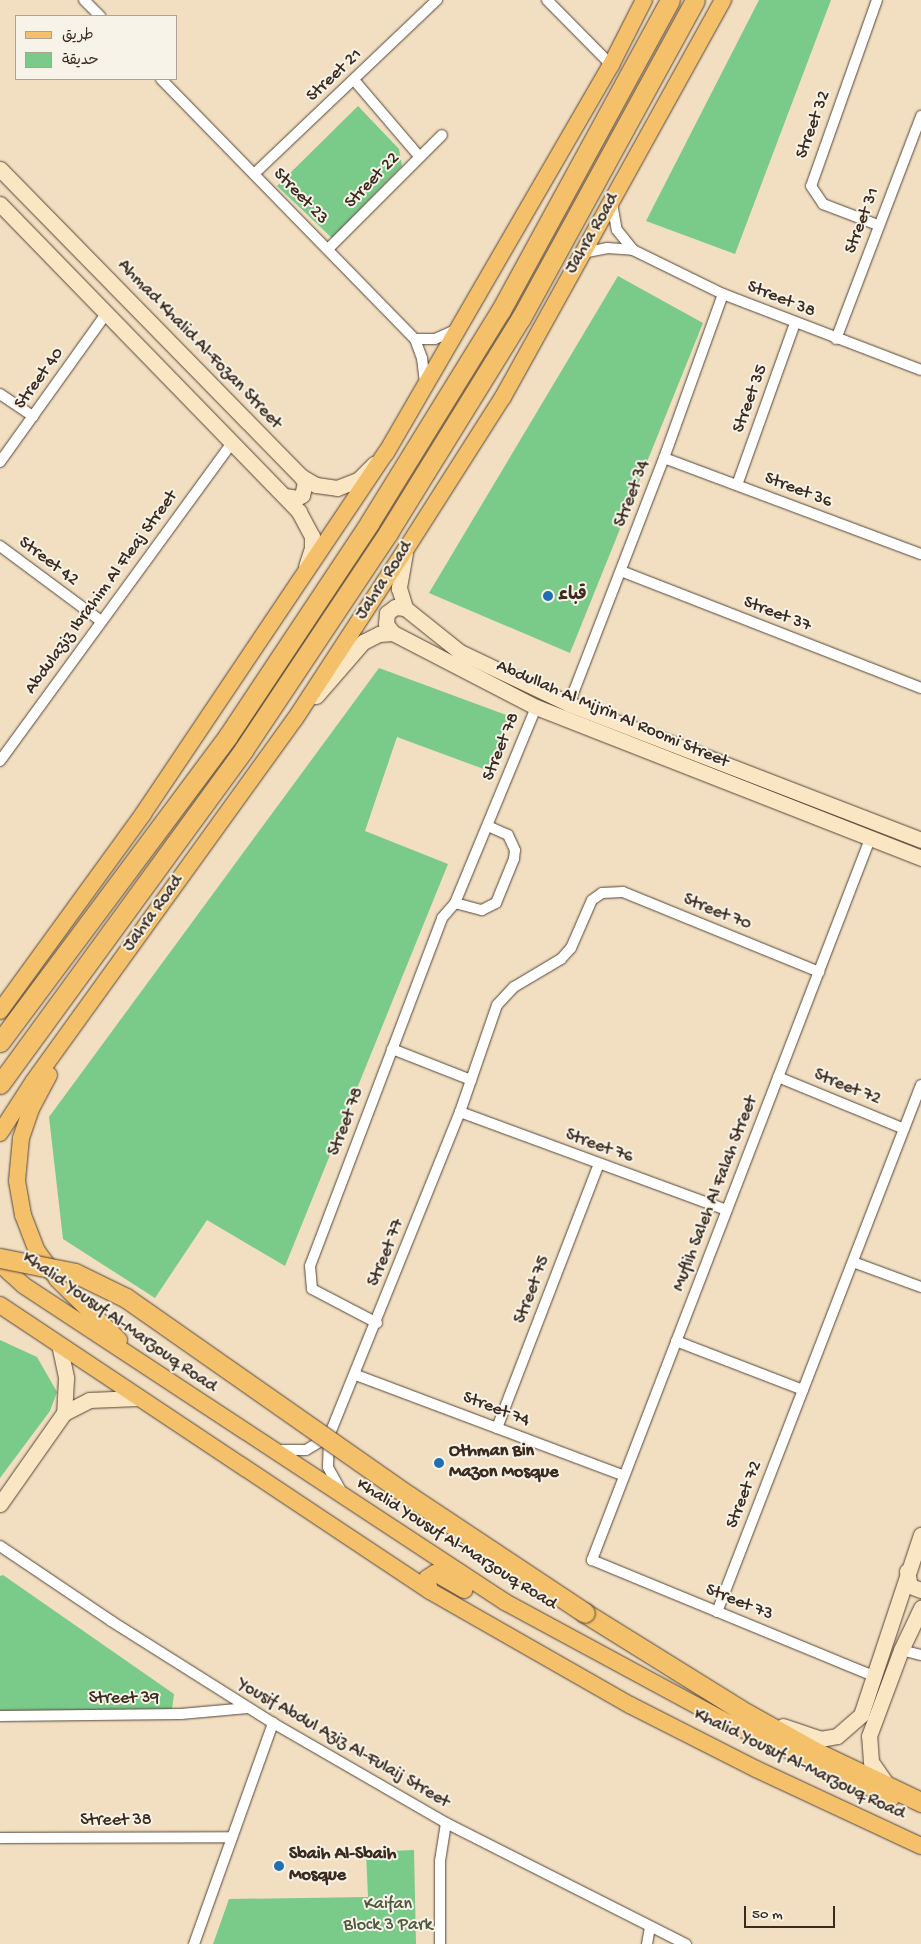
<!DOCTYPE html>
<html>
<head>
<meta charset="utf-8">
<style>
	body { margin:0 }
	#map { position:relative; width:921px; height:1944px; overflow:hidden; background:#f2dfc2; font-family:"Gochi Hand","Playpen Sans Arabic",sans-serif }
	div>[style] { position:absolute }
	.green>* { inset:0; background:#7aca8a }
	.roads { filter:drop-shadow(0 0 1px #564537) drop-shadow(0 0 1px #564537) }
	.street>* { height:10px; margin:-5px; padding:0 5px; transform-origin:5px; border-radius:5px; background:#fff }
	.secondary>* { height:15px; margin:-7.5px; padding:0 7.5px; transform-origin:7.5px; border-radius:7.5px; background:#fbe6c3 }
	.primary>* { height:16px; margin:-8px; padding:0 8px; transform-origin:8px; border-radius:8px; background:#f4c16a }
	.highway>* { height:19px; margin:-9.5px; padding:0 9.5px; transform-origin:9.5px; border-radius:9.5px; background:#f4c16a }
	.bridges { filter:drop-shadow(0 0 1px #564537) drop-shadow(0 0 1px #564537) }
	.highway-bridge>* { height:19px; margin:-9.5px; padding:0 9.5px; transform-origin:9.5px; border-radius:9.5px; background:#f4c16a }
	.dots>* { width:14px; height:14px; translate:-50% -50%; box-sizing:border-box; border:2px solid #f7f3e8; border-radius:50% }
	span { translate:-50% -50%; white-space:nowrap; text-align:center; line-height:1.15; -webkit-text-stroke:4px #f7f3e8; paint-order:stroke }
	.street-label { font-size:18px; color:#3b2a1e }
	.poi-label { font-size:18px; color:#3b2a1e; font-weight:700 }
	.left { translate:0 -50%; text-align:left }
	.park-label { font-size:18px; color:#4e5a3e }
	.legend { position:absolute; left:15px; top:15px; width:162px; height:65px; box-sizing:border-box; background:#f7f3e8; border:1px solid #aca397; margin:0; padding:6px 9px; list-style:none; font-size:15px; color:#3b2a1e }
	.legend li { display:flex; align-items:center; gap:10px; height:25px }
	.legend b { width:25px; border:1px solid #aca397 }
	.scale { position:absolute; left:744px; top:1906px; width:91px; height:22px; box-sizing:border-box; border:2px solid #3b2a1e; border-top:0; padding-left:6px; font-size:15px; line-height:18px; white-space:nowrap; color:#3b2a1e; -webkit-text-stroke:4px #f7f3e8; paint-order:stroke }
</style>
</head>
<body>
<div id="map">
	<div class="green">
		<i style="clip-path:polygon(759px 0,831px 0,735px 254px,646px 221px)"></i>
		<i style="clip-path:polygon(358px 106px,399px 149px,402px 166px,332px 238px,277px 186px)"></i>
		<i style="clip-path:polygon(618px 276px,703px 323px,570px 653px,429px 593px)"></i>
		<i style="clip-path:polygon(379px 668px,509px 716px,489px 771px,397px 737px,365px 831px,448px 864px,285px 1266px,207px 1220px,155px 1298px,63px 1239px,49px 1117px)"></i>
		<i style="clip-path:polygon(0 1340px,37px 1357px,57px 1392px,50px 1411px,0 1478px)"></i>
		<i style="clip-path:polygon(3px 1575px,174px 1694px,172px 1709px,0 1712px,0 1576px)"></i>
		<i style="clip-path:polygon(414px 1850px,416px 1944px,213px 1944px,229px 1899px,368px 1897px,366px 1852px)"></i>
	</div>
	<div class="roads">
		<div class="street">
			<i style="left:84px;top:0;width:23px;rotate:45deg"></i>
			<i style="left:547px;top:0;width:91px;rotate:45.4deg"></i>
			<i style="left:877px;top:0;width:197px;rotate:109.5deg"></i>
			<i style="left:811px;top:186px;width:22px;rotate:56deg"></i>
			<i style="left:823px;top:204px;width:59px;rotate:20.9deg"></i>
			<i style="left:161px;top:79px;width:363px;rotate:45.7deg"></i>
			<i style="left:415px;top:339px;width:20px;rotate:70deg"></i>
			<i style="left:422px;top:358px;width:25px;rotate:83deg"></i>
			<i style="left:354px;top:80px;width:100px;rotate:49.5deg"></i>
			<i style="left:254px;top:174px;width:253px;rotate:-43.6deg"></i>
			<i style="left:612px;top:203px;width:27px;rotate:80deg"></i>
			<i style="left:617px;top:230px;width:26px;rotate:51deg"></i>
			<i style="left:633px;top:250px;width:100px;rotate:26.1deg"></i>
			<i style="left:723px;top:294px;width:212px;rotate:21deg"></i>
			<i style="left:328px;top:249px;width:161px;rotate:-45deg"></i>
			<i style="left:582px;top:253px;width:25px;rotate:-11deg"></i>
			<i style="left:607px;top:248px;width:26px;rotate:4deg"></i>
			<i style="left:415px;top:339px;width:20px"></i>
			<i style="left:435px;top:339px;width:22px;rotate:-24deg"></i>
			<i style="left:836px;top:339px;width:239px;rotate:-69.1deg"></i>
			<i style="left:0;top:394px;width:40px;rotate:34deg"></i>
			<i style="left:664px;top:458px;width:274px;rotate:20.5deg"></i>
			<i style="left:0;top:462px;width:182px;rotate:-54.4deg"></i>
			<i style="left:737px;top:485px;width:172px;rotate:-70.3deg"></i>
			<i style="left:0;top:546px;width:126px;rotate:36.6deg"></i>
			<i style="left:621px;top:571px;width:322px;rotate:21.3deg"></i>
			<i style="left:569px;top:704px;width:264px;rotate:-68.9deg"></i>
			<i style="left:664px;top:458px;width:174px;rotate:-70.2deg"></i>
			<i style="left:0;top:761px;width:392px;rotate:-53.9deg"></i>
			<i style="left:870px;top:839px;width:773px;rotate:111.09deg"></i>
			<i style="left:592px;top:1560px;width:305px;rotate:22.4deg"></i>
			<i style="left:455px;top:903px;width:28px;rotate:15deg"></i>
			<i style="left:482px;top:910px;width:16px;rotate:-27deg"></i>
			<i style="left:496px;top:903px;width:48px;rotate:-67.8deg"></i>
			<i style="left:514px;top:859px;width:9px;rotate:-84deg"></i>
			<i style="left:515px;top:850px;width:17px;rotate:-115deg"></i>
			<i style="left:508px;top:835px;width:22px;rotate:-156deg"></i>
			<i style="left:392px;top:1049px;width:85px;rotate:21.4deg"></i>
			<i style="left:778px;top:1077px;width:136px;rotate:22.4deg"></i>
			<i style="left:460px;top:1112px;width:284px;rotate:20.2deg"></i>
			<i style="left:853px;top:1262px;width:72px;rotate:20.2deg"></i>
			<i style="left:377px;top:1323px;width:73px;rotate:-152.4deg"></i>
			<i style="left:312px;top:1289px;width:23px;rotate:-95deg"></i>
			<i style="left:310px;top:1266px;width:372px;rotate:-69.2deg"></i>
			<i style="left:442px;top:918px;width:20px;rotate:-49deg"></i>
			<i style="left:455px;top:903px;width:212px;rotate:-67.5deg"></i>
			<i style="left:676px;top:1341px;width:136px;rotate:21.1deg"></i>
			<i style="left:356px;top:1375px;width:286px;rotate:20.6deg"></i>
			<i style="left:497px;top:1428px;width:283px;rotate:-68.9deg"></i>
			<i style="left:280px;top:1450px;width:26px"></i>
			<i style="left:306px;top:1450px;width:26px;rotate:-31deg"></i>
			<i style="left:340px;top:1489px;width:25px;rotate:-119deg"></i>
			<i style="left:328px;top:1467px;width:31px;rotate:-88deg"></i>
			<i style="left:329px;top:1436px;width:349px;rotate:-68deg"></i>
			<i style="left:460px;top:1112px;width:113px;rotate:-70.9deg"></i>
			<i style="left:497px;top:1005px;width:25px;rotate:-47deg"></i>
			<i style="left:514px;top:987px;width:55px;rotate:-30.8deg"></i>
			<i style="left:561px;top:959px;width:15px;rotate:-48deg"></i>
			<i style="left:571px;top:948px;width:52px;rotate:-66.4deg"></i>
			<i style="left:592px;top:900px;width:12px;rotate:-35deg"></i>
			<i style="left:602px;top:893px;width:21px;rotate:-3deg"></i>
			<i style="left:623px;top:892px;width:212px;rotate:22.2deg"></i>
			<i style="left:0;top:1546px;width:134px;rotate:34deg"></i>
			<i style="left:111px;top:1621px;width:191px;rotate:32.2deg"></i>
			<i style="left:273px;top:1723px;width:200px;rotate:30deg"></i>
			<i style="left:446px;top:1823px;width:269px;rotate:26.8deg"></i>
			<i style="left:717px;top:1612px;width:565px;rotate:-68.84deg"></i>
			<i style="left:901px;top:1650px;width:21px;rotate:14deg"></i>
			<i style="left:0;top:1716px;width:181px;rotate:-0.6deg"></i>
			<i style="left:181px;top:1714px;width:67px;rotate:-5.1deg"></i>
			<i style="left:0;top:1838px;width:232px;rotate:-0.2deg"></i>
			<i style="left:194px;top:1944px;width:235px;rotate:-70.3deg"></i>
			<i style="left:440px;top:1944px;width:83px;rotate:-90deg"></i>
			<i style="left:440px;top:1861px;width:38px;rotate:-81deg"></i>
			<i style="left:647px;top:1944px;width:17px;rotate:-80deg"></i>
		</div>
		<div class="secondary">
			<i style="left:0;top:169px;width:431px;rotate:45.6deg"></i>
			<i style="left:302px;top:477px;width:16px;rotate:30deg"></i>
			<i style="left:316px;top:485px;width:21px;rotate:8deg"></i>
			<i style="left:337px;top:488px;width:22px;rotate:-21deg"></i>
			<i style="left:358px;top:480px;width:23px;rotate:-45deg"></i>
			<i style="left:0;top:204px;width:429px;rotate:45.8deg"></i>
			<i style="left:299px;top:512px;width:27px;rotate:62deg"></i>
			<i style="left:312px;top:536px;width:12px;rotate:90deg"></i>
			<i style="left:312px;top:548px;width:19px;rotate:108deg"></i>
			<i style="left:285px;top:496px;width:12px;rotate:9deg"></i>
			<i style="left:297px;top:498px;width:6px;rotate:-31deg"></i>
			<i style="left:302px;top:495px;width:12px;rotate:-76deg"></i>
			<i style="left:305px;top:483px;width:7px;rotate:-117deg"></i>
			<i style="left:405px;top:553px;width:36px;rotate:100deg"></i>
			<i style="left:399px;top:588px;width:21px;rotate:73deg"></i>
			<i style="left:405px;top:608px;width:70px;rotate:38.7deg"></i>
			<i style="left:460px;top:652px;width:121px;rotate:25.5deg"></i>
			<i style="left:569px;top:704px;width:377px;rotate:21.1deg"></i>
			<i style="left:393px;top:633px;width:11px;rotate:-128deg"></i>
			<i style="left:386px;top:624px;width:11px;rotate:-85deg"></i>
			<i style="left:387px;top:613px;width:10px;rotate:-37deg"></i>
			<i style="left:395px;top:607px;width:10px;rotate:6deg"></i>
			<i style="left:316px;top:696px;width:72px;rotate:-49deg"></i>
			<i style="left:363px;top:642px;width:18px;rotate:-27deg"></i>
			<i style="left:379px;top:634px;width:14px;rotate:-4deg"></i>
			<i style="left:393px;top:633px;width:161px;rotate:27.4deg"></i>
			<i style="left:536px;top:707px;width:414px;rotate:21.4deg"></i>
			<i style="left:59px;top:1344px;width:35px;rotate:78deg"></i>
			<i style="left:66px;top:1378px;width:35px;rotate:93deg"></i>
			<i style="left:0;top:1504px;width:111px;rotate:-54.9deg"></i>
			<i style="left:64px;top:1413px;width:28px;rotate:-27deg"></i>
			<i style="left:89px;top:1400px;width:49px;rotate:-2.3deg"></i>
			<i style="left:907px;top:1571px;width:15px;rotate:79deg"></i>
			<i style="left:910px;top:1586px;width:12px;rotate:20deg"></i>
			<i style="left:783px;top:1726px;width:39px;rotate:19deg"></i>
			<i style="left:820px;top:1739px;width:17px;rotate:-10deg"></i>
			<i style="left:837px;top:1736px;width:32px;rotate:-41deg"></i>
			<i style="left:861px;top:1715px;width:190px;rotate:-71.6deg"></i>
			<i style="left:888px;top:1786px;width:29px;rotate:-125deg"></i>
			<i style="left:871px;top:1762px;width:26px;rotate:-94deg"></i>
			<i style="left:869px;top:1736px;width:92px;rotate:-69.6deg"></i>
			<i style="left:901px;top:1650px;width:47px;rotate:-64.5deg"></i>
		</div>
		<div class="primary">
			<i style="left:0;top:1011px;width:243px;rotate:-54deg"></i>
			<i style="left:143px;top:814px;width:435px;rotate:-56.1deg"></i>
			<i style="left:386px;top:453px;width:449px;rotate:-59.9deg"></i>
			<i style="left:611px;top:65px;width:73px;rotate:-63.1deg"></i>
			<i style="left:49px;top:1075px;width:38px;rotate:118deg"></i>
			<i style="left:31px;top:1109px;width:31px;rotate:109deg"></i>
			<i style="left:21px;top:1138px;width:43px;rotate:95.3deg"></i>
			<i style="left:17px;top:1181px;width:35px;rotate:80deg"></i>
			<i style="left:23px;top:1215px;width:39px;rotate:69deg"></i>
			<i style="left:37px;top:1251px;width:34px;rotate:54deg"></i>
			<i style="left:57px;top:1279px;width:87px;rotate:44.5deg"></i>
			<i style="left:0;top:1133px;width:61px;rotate:-57.1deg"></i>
			<i style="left:33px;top:1082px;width:448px;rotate:-54.2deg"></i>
			<i style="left:295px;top:719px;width:203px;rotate:-56.9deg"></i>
			<i style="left:406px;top:549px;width:180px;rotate:-57.5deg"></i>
			<i style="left:503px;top:397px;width:454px;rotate:-61deg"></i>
			<i style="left:0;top:1264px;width:31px;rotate:42deg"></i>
			<i style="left:23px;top:1285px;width:577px;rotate:33.33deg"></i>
			<i style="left:505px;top:1602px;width:255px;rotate:28.4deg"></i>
			<i style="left:729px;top:1723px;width:179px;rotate:24.7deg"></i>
			<i style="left:0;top:1305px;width:516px;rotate:33.63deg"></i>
			<i style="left:430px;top:1591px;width:230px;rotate:29.7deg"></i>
			<i style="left:630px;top:1705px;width:141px;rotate:26.9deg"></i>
			<i style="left:756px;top:1769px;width:182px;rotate:25deg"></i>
			<i style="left:430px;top:1591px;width:13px;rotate:-103deg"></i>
			<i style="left:427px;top:1578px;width:9px;rotate:-32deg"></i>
			<i style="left:435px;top:1573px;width:34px;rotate:30deg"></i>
		</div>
		<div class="highway">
			<i style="left:0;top:1042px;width:382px;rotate:-53.3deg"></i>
			<i style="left:228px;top:736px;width:257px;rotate:-56.4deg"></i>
			<i style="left:370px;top:522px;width:249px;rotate:-58.3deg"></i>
			<i style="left:501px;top:310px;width:353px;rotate:-61.4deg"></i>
			<i style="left:0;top:1084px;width:414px;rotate:-53.9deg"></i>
			<i style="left:244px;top:749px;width:260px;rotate:-56.3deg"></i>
			<i style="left:388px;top:533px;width:253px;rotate:-58.3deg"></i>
			<i style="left:521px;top:318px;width:362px;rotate:-61.3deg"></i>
			<i style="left:585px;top:1613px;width:181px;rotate:31.9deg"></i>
			<i style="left:739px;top:1709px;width:86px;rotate:29.2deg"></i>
			<i style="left:814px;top:1751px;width:119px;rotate:25.5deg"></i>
		</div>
	</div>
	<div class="bridges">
		<div class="highway-bridge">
			<i style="left:0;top:1258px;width:76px;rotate:11.3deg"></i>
			<i style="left:75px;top:1273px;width:57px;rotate:26.1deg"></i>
			<i style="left:126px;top:1298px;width:345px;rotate:35deg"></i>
			<i style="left:409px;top:1496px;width:211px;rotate:33.6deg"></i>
		</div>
	</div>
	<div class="dots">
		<i style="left:548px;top:596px;background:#1f6fb2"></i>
		<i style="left:439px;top:1463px;background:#1f6fb2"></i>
		<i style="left:279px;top:1866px;background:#1f6fb2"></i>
	</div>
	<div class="street-label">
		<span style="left:335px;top:76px;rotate:-43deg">Street 21</span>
		<span style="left:814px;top:125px;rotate:-70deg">Street 32</span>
		<span style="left:373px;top:181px;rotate:-46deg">Street 22</span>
		<span style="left:300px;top:197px;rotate:46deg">Street 23</span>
		<span style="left:863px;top:221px;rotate:-69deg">Street 31</span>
		<span style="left:593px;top:234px;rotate:-60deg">Jahra Road</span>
		<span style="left:781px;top:300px;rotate:22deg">Street 38</span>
		<span style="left:199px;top:345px;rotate:46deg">Ahmad Khalid Al-Fozan Street</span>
		<span style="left:40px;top:379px;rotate:-54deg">Street 40</span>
		<span style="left:751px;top:399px;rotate:-70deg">Street 35</span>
		<span style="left:798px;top:491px;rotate:21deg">Street 36</span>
		<span style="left:633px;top:494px;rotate:-69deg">Street 34</span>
		<span style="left:48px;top:562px;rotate:37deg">Street 42</span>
		<span style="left:385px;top:581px;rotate:-57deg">Jahra Road</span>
		<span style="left:102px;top:593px;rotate:-54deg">Abdulaziz Ibrahim Al Fleaj Street</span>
		<span style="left:777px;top:615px;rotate:21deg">Street 37</span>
		<span style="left:612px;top:715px;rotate:23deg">Abdullah Al Mijrin Al Roomi Street</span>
		<span style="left:502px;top:747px;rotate:-68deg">Street 78</span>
		<span style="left:717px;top:913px;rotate:22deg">Street 70</span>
		<span style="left:154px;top:914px;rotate:-54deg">Jahra Road</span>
		<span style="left:847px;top:1088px;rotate:22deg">Street 72</span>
		<span style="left:347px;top:1122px;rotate:-69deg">Street 78</span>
		<span style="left:599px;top:1147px;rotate:20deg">Street 76</span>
		<span style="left:716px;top:1194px;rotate:-69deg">Muflih Saleh Al Falah Street</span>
		<span style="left:387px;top:1253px;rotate:-68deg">Street 77</span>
		<span style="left:533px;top:1290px;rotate:-69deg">Street 75</span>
		<span style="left:119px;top:1323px;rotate:35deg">Khalid Yousuf Al-Marzouq Road</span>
		<span style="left:496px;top:1410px;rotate:21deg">Street 74</span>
		<span style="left:745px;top:1495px;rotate:-69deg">Street 72</span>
		<span style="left:456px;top:1545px;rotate:32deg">Khalid Yousuf Al-Marzouq Road</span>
		<span style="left:739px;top:1603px;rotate:22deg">Street 73</span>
		<span style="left:124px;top:1699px">Street 39</span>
		<span style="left:343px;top:1744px;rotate:30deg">Yousif Abdul Aziz Al-Fulaij Street</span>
		<span style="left:799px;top:1765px;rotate:26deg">Khalid Yousuf Al-Marzouq Road</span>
		<span style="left:116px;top:1821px">Street 38</span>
	</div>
	<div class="poi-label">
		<span class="left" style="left:558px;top:596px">قباء</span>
		<span class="left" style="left:449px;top:1463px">Othman Bin<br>Mazon Mosque</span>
		<span class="left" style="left:289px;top:1866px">Sbaih Al-Sbaih<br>Mosque</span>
	</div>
	<div class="park-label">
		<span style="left:388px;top:1916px">Kaifan<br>Block 3 Park</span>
	</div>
	<ul class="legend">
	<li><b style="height:6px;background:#f4c16a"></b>طريق</li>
	<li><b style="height:14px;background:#7aca8a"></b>حديقة</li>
	</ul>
	<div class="scale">50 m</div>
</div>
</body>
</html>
